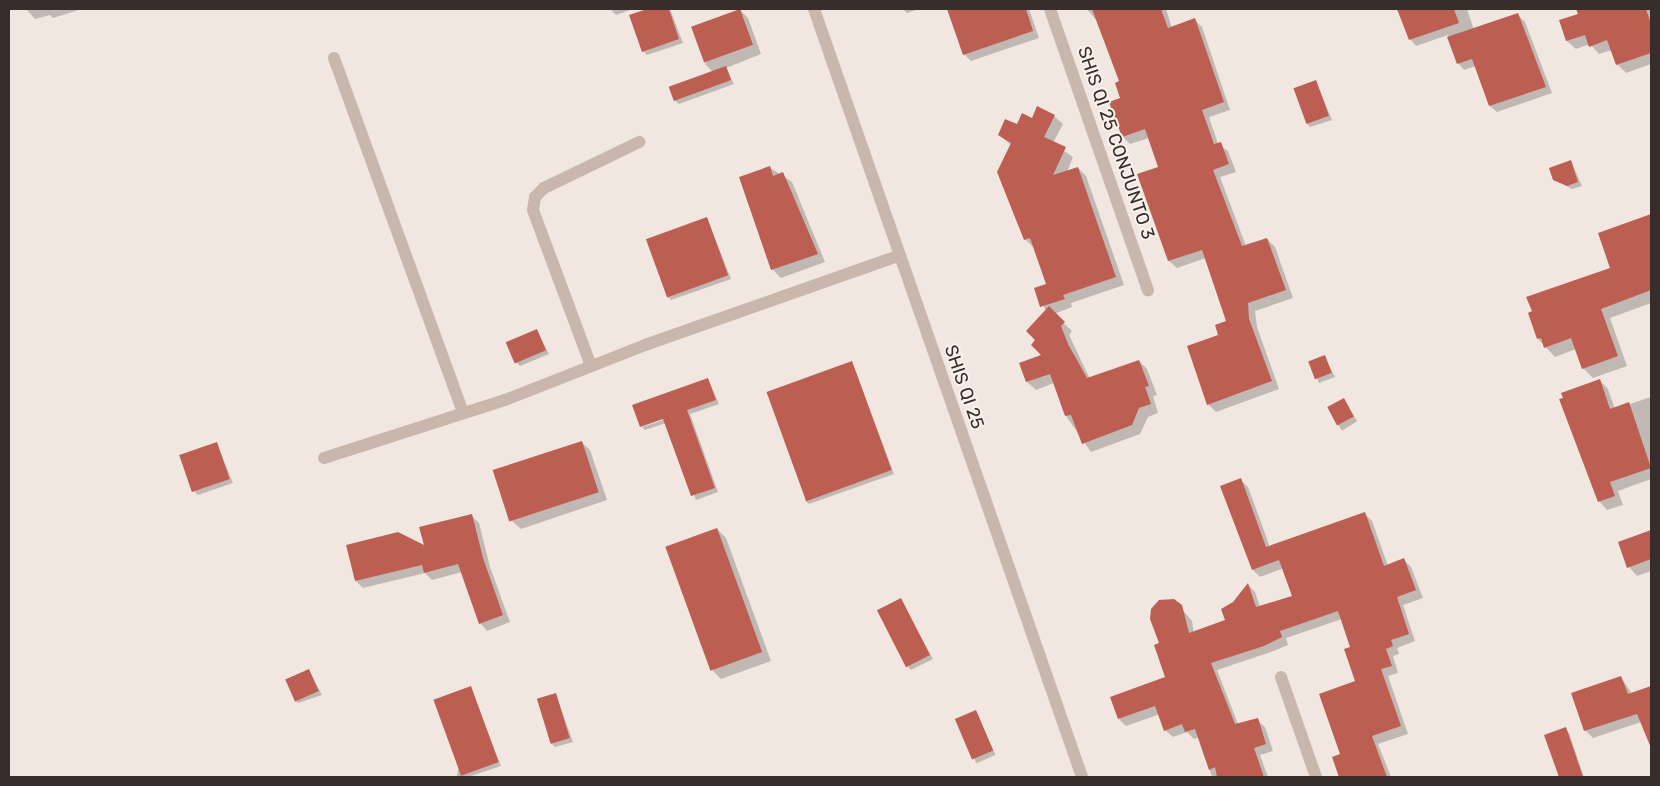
<!DOCTYPE html>
<html>
<head>
<meta charset="utf-8">
<style>
	body { margin:0 }
	#map { position:relative; width:1660px; height:786px; overflow:hidden; background:#f1e7e0; font-family:Rubik,sans-serif }
	div>[style] { position:absolute }
	.shadow>* { inset:0; background:#0003; transform-origin:0 0 }
	.building>* { inset:0; background:#bd5e52; transform-origin:0 0 }
	.minor>* { height:12px; margin:-6px; padding:0 6px; transform-origin:6px; border-radius:6px; background:#c9b6ad }
	span { translate:-50% -50%; white-space:nowrap; text-align:center; line-height:1.15; -webkit-text-stroke:4px #f9f2ec; paint-order:stroke }
	.street-label { font-size:18px; color:#382d2b }
	.frame { position:absolute; inset:0; border:10px solid #382d2b; pointer-events:none }
</style>
</head>
<body>
<div id="map">
	<div class="shadow">
		<i style="clip-path:polygon(26px 9px,82px 9px,53px 18px,50px 15px,35px 19px)"></i>
		<i style="clip-path:polygon(610px 9px,633px 9px,616px 15px)"></i>
		<i style="clip-path:polygon(651px 9px,670px 9px,683px 43px,647px 55px,643px 51px,631px 16px)"></i>
		<i style="clip-path:polygon(903px 9px,919px 9px,907px 13px)"></i>
		<i style="clip-path:polygon(949px 9px,1029px 9px,1039px 38px,971px 61px,964px 54px)"></i>
		<i style="clip-path:polygon(1087px 9px,1166px 9px,1172px 28px,1195px 20px,1202px 27px,1230px 110px,1209px 117px,1218px 144px,1228px 151px,1236px 172px,1220px 177px,1246px 246px,1267px 239px,1275px 247px,1293px 298px,1255px 311px,1257px 327px,1279px 389px,1216px 412px,1208px 404px,1220px 335px,1228px 322px,1206px 258px,1177px 268px,1169px 261px,1160px 168px,1149px 138px,1130px 144px,1123px 137px,1121px 82px,1096px 20px)"></i>
		<i style="clip-path:polygon(1399px 9px,1467px 9px,1474px 30px,1518px 15px,1525px 22px,1552px 93px,1497px 112px,1490px 106px,1476px 66px,1464px 70px,1458px 63px,1448px 35px,1416px 46px,1410px 39px)"></i>
		<i style="clip-path:polygon(1577px 9px,1651px 9px,1651px 64px,1626px 73px,1617px 64px,1612px 50px,1599px 54px,1590px 44px,1576px 49px,1567px 41px,1561px 21px,1579px 15px)"></i>
		<i style="clip-path:polygon(740px 10px,748px 18px,761px 54px,726px 68px,734px 84px,679px 104px,675px 101px,713px 72px,705px 64px)"></i>
		<i style="clip-path:polygon(1316px 81px,1332px 120px,1310px 127px,1307px 123px)"></i>
		<i style="clip-path:polygon(1054px 116px,1063px 124px,1053px 143px,1073px 157px,1067px 172px,1078px 168px,1086px 176px,1124px 285px,1071px 303px,1072px 307px,1054px 314px,1072px 331px,1069px 335px,1090px 379px,1139px 361px,1147px 369px,1157px 395px,1153px 396px,1158px 413px,1148px 417px,1140px 434px,1091px 452px,1066px 416px,1054px 383px,1036px 390px,1027px 382px,1021px 364px,1043px 356px,1037px 340px,1046px 311px,1035px 289px,1048px 285px,1034px 248px,1025px 239px,1012px 146px,999px 135px,1032px 119px)"></i>
		<i style="clip-path:polygon(1571px 161px,1582px 186px,1572px 189px,1554px 179px)"></i>
		<i style="clip-path:polygon(769px 167px,792px 182px,825px 262px,781px 278px,772px 269px)"></i>
		<i style="clip-path:polygon(1651px 216px,1651px 303px,1610px 318px,1627px 366px,1593px 378px,1583px 368px,1576px 349px,1555px 357px,1538px 339px,1611px 269px,1599px 234px)"></i>
		<i style="clip-path:polygon(707px 218px,731px 279px,671px 300px,667px 296px)"></i>
		<i style="clip-path:polygon(537px 331px,549px 354px,520px 366px,516px 362px)"></i>
		<i style="clip-path:polygon(1324px 356px,1335px 377px,1319px 383px,1309px 362px)"></i>
		<i style="clip-path:polygon(852px 362px,894px 474px,809px 504px,805px 500px)"></i>
		<i style="clip-path:polygon(708px 379px,719px 404px,690px 414px,718px 492px,696px 500px,666px 423px,645px 430px,642px 427px,669px 418px)"></i>
		<i style="clip-path:polygon(1600px 381px,1608px 389px,1615px 409px,1651px 397px,1651px 479px,1618px 491px,1623px 505px,1607px 510px,1599px 501px,1560px 400px)"></i>
		<i style="left:1344px;top:400px;width:25px;height:18px;rotate:58deg"></i>
		<i style="clip-path:polygon(581px 442px,590px 450px,607px 500px,521px 529px,512px 521px)"></i>
		<i style="clip-path:polygon(217px 444px,233px 483px,198px 495px,194px 491px)"></i>
		<i style="clip-path:polygon(1241px 480px,1248px 487px,1270px 547px,1364px 513px,1372px 521px,1388px 566px,1404px 560px,1411px 567px,1423px 598px,1403px 605px,1415px 641px,1397px 648px,1399px 654px,1393px 656px,1398px 673px,1388px 676px,1408px 734px,1378px 744px,1391px 777px,1341px 777px,1334px 758px,1342px 755px,1356px 682px,1351px 648px,1342px 619px,1286px 638px,1288px 645px,1271px 652px,1217px 670px,1238px 724px,1257px 720px,1265px 727px,1273px 751px,1260px 755px,1268px 777px,1212px 777px,1199px 737px,1194px 739px,1187px 732px,1173px 737px,1165px 730px,1160px 714px,1126px 726px,1119px 719px,1167px 678px,1161px 644px,1176px 602px,1192px 621px,1194px 633px,1226px 621px,1234px 603px,1248px 585px,1255px 592px,1260px 607px,1294px 597px,1284px 568px,1260px 577px,1253px 570px)"></i>
		<i style="clip-path:polygon(471px 515px,479px 523px,490px 567px,510px 622px,487px 631px,480px 623px,462px 572px,432px 580px,425px 573px,363px 588px,356px 581px,426px 547px)"></i>
		<i style="clip-path:polygon(717px 529px,726px 538px,771px 661px,721px 679px,713px 671px)"></i>
		<i style="clip-path:polygon(1651px 532px,1651px 571px,1637px 576px,1629px 567px,1620px 543px)"></i>
		<i style="clip-path:polygon(900px 599px,933px 659px,911px 670px,907px 666px)"></i>
		<i style="clip-path:polygon(309px 671px,322px 695px,298px 703px,294px 700px)"></i>
		<i style="clip-path:polygon(1621px 677px,1632px 694px,1651px 687px,1651px 739px,1641px 722px,1593px 738px,1585px 730px)"></i>
		<i style="clip-path:polygon(470px 688px,501px 766px,468px 777px,457px 777px)"></i>
		<i style="clip-path:polygon(556px 695px,573px 742px,555px 747px,551px 743px)"></i>
		<i style="left:976px;top:711px;width:48px;height:21px;rotate:66deg"></i>
		<i style="clip-path:polygon(1565px 729px,1569px 733px,1584px 777px,1559px 777px,1546px 736px)"></i>
	</div>
	<div class="building">
		<i style="clip-path:polygon(647px 9px,669px 9px,679px 39px,642px 52px,629px 15px)"></i>
		<i style="left:740px;top:9px;width:38px;height:52px;rotate:70deg"></i>
		<i style="clip-path:polygon(947px 9px,1026px 9px,1033px 31px,963px 55px)"></i>
		<i style="clip-path:polygon(1092px 9px,1161px 9px,1168px 28px,1195px 18px,1224px 102px,1202px 110px,1214px 144px,1221px 142px,1229px 164px,1213px 170px,1242px 246px,1267px 238px,1286px 290px,1248px 303px,1249px 319px,1272px 381px,1207px 405px,1187px 346px,1218px 335px,1215px 325px,1226px 321px,1202px 250px,1168px 261px,1137px 174px,1158px 167px,1145px 129px,1122px 137px,1109px 102px,1120px 98px,1115px 83px,1119px 81px)"></i>
		<i style="clip-path:polygon(1397px 9px,1454px 9px,1459px 23px,1409px 40px)"></i>
		<i style="clip-path:polygon(1576px 9px,1646px 9px,1651px 24px,1651px 53px,1616px 65px,1607px 40px,1589px 47px,1585px 35px,1566px 41px,1559px 20px,1578px 14px)"></i>
		<i style="clip-path:polygon(1518px 13px,1546px 87px,1489px 106px,1472px 59px,1457px 64px,1447px 37px)"></i>
		<i style="left:726px;top:66px;width:15px;height:61px;rotate:70deg"></i>
		<i style="left:1316px;top:80px;width:38px;height:24px;rotate:70deg"></i>
		<i style="clip-path:polygon(1037px 106px,1055px 115px,1044px 137px,1066px 147px,1053px 175px,1078px 167px,1116px 277px,1063px 295px,1065px 299px,1040px 307px,1034px 288px,1046px 284px,1030px 238px,1024px 240px,997px 172px,1011px 143px,998px 135px,1005px 119px,1017px 124px,1022px 113px,1032px 118px)"></i>
		<i style="clip-path:polygon(1571px 160px,1578px 182px,1567px 186px,1553px 180px,1549px 168px)"></i>
		<i style="clip-path:polygon(770px 166px,773px 176px,783px 172px,818px 254px,771px 270px,739px 177px)"></i>
		<i style="clip-path:polygon(1651px 214px,1651px 290px,1601px 309px,1618px 356px,1582px 369px,1571px 338px,1544px 348px,1541px 338px,1537px 339px,1528px 313px,1532px 311px,1526px 297px,1610px 268px,1598px 233px)"></i>
		<i style="left:707px;top:217px;width:62px;height:65px;rotate:70deg"></i>
		<i style="clip-path:polygon(1049px 306px,1065px 322px,1061px 326px,1068px 344px,1087px 378px,1139px 360px,1149px 386px,1145px 387px,1151px 404px,1139px 408px,1132px 425px,1082px 444px,1071px 415px,1065px 416px,1050px 374px,1026px 382px,1019px 363px,1041px 355px,1031px 345px,1035px 340px,1026px 331px)"></i>
		<i style="left:537px;top:329px;width:23px;height:34px;rotate:67deg"></i>
		<i style="left:1325px;top:355px;width:19px;height:18px;rotate:69deg"></i>
		<i style="left:852px;top:361px;width:116px;height:91px;rotate:70deg"></i>
		<i style="clip-path:polygon(708px 378px,716px 400px,687px 410px,715px 488px,691px 496px,663px 419px,640px 427px,632px 405px)"></i>
		<i style="clip-path:polygon(1600px 379px,1610px 409px,1629px 402px,1651px 468px,1610px 482px,1615px 496px,1598px 502px,1559px 399px,1563px 398px,1561px 393px)"></i>
		<i style="left:1344px;top:398px;width:21px;height:19px;rotate:62deg"></i>
		<i style="left:582px;top:441px;width:54px;height:94px;rotate:72deg"></i>
		<i style="left:217px;top:442px;width:39px;height:40px;rotate:71deg"></i>
		<i style="clip-path:polygon(1241px 478px,1266px 547px,1365px 512px,1384px 566px,1404px 558px,1416px 590px,1397px 597px,1409px 634px,1391px 640px,1393px 646px,1386px 649px,1392px 666px,1381px 669px,1401px 726px,1372px 736px,1387px 777px,1339px 777px,1332px 757px,1340px 754px,1319px 694px,1355px 681px,1344px 649px,1350px 647px,1338px 611px,1280px 631px,1282px 637px,1264px 646px,1211px 663px,1235px 724px,1258px 718px,1266px 744px,1254px 748px,1264px 777px,1217px 777px,1215px 767px,1209px 770px,1195px 729px,1185px 732px,1182px 724px,1164px 731px,1155px 706px,1118px 719px,1110px 697px,1165px 677px,1154px 645px,1159px 643px,1150px 619px,1151px 609px,1159px 600px,1174px 599px,1182px 605px,1189px 633px,1225px 620px,1221px 609px,1233px 602px,1248px 583px,1256px 607px,1292px 596px,1279px 560px,1252px 570px,1220px 486px)"></i>
		<i style="clip-path:polygon(472px 514px,483px 558px,503px 615px,479px 624px,458px 564px,424px 573px,422px 565px,355px 581px,346px 545px,398px 532px,424px 545px,419px 527px)"></i>
		<i style="left:717px;top:528px;width:132px;height:55px;rotate:70deg"></i>
		<i style="clip-path:polygon(1651px 530px,1651px 559px,1627px 568px,1618px 542px)"></i>
		<i style="left:901px;top:598px;width:64px;height:27px;rotate:63deg"></i>
		<i style="left:309px;top:669px;width:24px;height:26px;rotate:66deg"></i>
		<i style="clip-path:polygon(1621px 676px,1628px 694px,1651px 686px,1651px 748px,1637px 714px,1584px 731px,1571px 693px)"></i>
		<i style="left:471px;top:686px;width:81px;height:40px;rotate:70deg"></i>
		<i style="left:556px;top:693px;width:47px;height:20px;rotate:73deg"></i>
		<i style="left:976px;top:710px;width:44px;height:23px;rotate:67deg"></i>
		<i style="clip-path:polygon(1566px 727px,1583px 777px,1559px 777px,1544px 735px)"></i>
	</div>
	<div class="minor">
		<i style="left:814px;top:9px;width:813px;rotate:70.76deg"></i>
		<i style="left:1050px;top:9px;width:298px;rotate:70.8deg"></i>
		<i style="left:334px;top:58px;width:378px;rotate:70deg"></i>
		<i style="left:591px;top:366px;width:166px;rotate:-110.4deg"></i>
		<i style="left:533px;top:210px;width:13px;rotate:-81deg"></i>
		<i style="left:535px;top:197px;width:13px;rotate:-45deg"></i>
		<i style="left:544px;top:188px;width:106px;rotate:-25.8deg"></i>
		<i style="left:324px;top:458px;width:190px;rotate:-17.8deg"></i>
		<i style="left:505px;top:400px;width:150px;rotate:-21.4deg"></i>
		<i style="left:645px;top:345px;width:270px;rotate:-19.4deg"></i>
		<i style="left:1281px;top:677px;width:106px;rotate:70.7deg"></i>
	</div>
	<div class="street-label">
		<span style="left:1116px;top:143px;rotate:71deg">SHIS QI 25 CONJUNTO 3</span>
		<span style="left:964px;top:387px;rotate:71deg">SHIS QI 25</span>
	</div>
	<div class="frame"></div>
</div>
</body>
</html>
